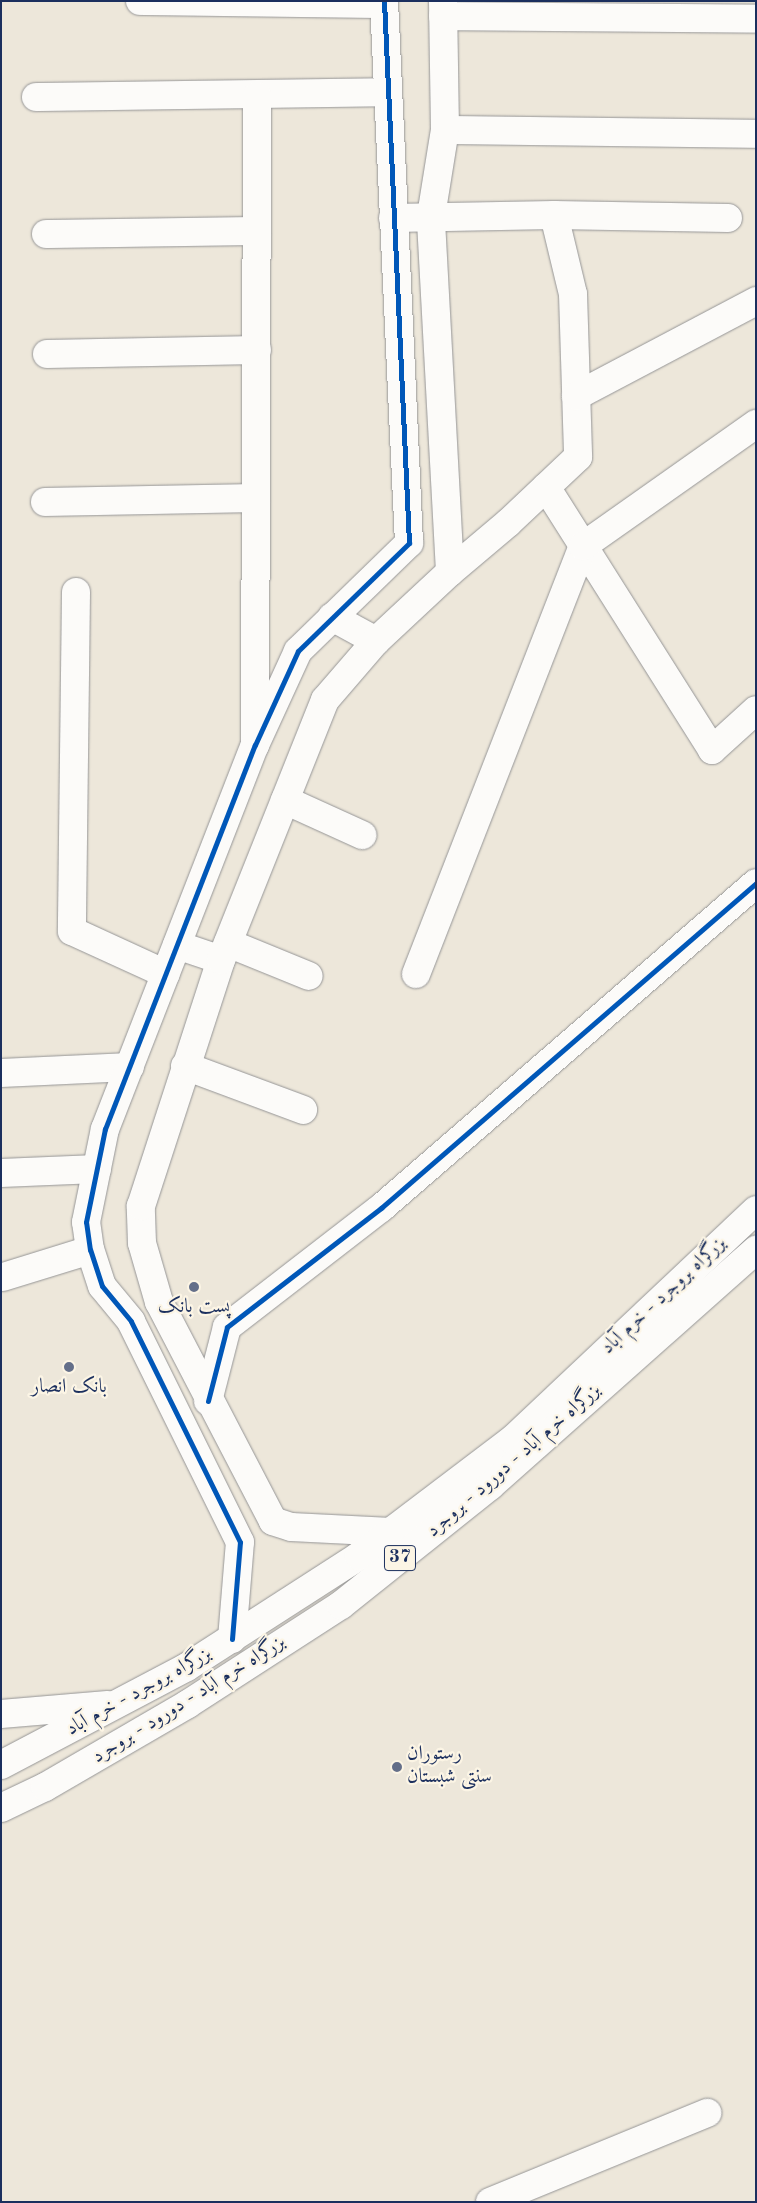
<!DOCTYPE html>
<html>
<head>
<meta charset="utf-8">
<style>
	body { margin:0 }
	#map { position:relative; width:757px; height:2203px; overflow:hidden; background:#ede7da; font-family:"Old Standard TT",Amiri,serif }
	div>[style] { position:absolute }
	.roads { filter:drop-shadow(0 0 1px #959596) drop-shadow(0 0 1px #959596) }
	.street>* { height:28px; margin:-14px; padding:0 14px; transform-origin:14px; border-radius:14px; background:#fcfbf9 }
	.secondary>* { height:28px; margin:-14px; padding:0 14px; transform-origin:14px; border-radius:14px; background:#fcfbf9 }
	.highway>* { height:28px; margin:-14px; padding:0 14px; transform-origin:14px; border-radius:14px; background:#fcfbf9 }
	.cycleway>* { height:5px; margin:-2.5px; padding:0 2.5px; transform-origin:2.5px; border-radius:2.5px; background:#0057b8 }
	.dots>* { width:14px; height:14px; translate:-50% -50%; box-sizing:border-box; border:2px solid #fcf5e5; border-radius:50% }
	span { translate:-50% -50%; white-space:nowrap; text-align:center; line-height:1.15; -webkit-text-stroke:4.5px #fcf5e5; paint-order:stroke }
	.shield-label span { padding:1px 4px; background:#fcf5e5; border:1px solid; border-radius:4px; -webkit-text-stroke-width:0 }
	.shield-label { font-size:19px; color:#1b2f5e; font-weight:700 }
	.street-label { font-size:20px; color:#1b2f5e }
	.poi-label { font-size:20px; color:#1b2f5e }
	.left { translate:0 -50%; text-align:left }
	.frame { position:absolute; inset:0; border:2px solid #1b2f5e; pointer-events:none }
</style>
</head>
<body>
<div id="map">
	<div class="roads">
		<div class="street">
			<i style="left:140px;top:1px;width:244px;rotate:0.7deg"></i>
			<i style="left:443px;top:16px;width:313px;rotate:0.5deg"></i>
			<i style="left:36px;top:97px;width:351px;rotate:-0.8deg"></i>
			<i style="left:445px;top:130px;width:310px;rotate:0.7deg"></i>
			<i style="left:554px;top:215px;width:174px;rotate:1deg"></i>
			<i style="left:393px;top:218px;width:161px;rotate:-1.1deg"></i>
			<i style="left:554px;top:215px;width:81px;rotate:76.5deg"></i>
			<i style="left:573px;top:294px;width:163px;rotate:88.2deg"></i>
			<i style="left:578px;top:457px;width:96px;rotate:136.7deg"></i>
			<i style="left:508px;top:523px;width:76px;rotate:139.8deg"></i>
			<i style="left:46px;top:234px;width:211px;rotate:-0.8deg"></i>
			<i style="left:47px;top:354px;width:210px;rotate:-1.1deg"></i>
			<i style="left:576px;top:396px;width:204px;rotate:-27.8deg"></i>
			<i style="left:546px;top:487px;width:311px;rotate:57.7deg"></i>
			<i style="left:712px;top:750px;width:59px;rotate:-42.3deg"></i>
			<i style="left:45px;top:502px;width:211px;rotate:-1.1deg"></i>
			<i style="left:76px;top:592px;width:339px;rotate:90.7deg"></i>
			<i style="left:72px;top:931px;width:103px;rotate:24.6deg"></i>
			<i style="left:255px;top:745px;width:649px;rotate:-89.82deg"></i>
			<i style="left:285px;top:800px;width:85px;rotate:24.4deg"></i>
			<i style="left:228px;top:943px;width:87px;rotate:22.2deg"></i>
			<i style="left:416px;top:974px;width:459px;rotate:-68.7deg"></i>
			<i style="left:583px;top:546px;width:212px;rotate:-35.2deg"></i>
			<i style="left:185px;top:1066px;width:126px;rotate:20.4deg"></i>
			<i style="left:1px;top:1073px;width:129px;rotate:-2.7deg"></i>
			<i style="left:1px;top:1173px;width:96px;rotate:-2.4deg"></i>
			<i style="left:3px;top:1277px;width:91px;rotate:-17.2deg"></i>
			<i style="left:208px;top:1401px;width:76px;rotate:-75.6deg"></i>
			<i style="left:227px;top:1327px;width:195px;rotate:-37.7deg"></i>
			<i style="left:381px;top:1208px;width:496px;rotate:-40.9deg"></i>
			<i style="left:490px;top:2202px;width:235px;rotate:-22.3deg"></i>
		</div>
		<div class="secondary">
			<i style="left:332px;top:617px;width:50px;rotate:28.6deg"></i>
			<i style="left:177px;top:945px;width:46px;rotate:18.8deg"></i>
			<i style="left:391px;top:1532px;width:100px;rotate:-177.1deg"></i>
			<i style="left:291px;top:1527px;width:19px;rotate:-162deg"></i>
			<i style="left:273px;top:1521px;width:247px;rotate:-117.5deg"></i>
			<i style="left:159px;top:1302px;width:61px;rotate:-106.1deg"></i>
			<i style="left:142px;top:1243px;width:37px;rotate:-92deg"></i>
			<i style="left:141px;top:1206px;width:259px;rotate:-72deg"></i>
			<i style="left:221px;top:960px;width:280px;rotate:-68.2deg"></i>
			<i style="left:325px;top:700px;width:78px;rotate:-49.2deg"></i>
			<i style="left:376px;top:641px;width:101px;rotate:-43deg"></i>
			<i style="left:450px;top:572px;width:357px;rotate:-93.1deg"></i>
			<i style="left:431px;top:216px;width:87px;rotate:-80.8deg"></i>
			<i style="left:445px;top:130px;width:129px;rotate:-90.9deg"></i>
			<i style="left:232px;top:1639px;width:97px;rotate:-85.3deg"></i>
			<i style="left:240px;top:1542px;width:246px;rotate:-116.3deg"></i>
			<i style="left:131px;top:1321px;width:45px;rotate:-129.6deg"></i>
			<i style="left:102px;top:1286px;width:38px;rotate:-108deg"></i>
			<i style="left:90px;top:1250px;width:28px;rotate:-98deg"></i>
			<i style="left:86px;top:1222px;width:95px;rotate:-78.5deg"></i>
			<i style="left:105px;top:1129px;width:412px;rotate:-68.7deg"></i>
			<i style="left:255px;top:745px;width:103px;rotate:-65.4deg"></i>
			<i style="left:298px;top:651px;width:155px;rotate:-44.2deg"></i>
			<i style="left:409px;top:543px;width:543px;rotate:-92.64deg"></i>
		</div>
		<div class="highway">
			<i style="left:1px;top:1714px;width:107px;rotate:-4.8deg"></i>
			<i style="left:1px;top:1765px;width:210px;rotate:-27.8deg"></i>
			<i style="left:187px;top:1667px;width:205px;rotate:-32.8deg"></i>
			<i style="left:359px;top:1556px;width:192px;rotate:-37.2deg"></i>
			<i style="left:512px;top:1440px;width:335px;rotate:-43.3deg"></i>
			<i style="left:1px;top:1808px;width:49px;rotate:-25.5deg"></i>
			<i style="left:45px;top:1787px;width:165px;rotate:-30.1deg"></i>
			<i style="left:188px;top:1704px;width:182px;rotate:-32.9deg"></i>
			<i style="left:341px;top:1605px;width:191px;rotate:-38.6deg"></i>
			<i style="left:490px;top:1486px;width:356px;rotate:-41.6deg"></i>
		</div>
	</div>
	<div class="cycleway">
		<i style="left:208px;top:1401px;width:76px;rotate:-75.6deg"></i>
		<i style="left:227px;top:1327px;width:195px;rotate:-37.7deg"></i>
		<i style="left:381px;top:1208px;width:496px;rotate:-40.9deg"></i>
		<i style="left:232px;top:1639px;width:97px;rotate:-85.3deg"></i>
		<i style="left:240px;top:1542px;width:246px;rotate:-116.3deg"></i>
		<i style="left:131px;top:1321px;width:45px;rotate:-129.6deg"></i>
		<i style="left:102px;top:1286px;width:38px;rotate:-108deg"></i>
		<i style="left:90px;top:1250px;width:28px;rotate:-98deg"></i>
		<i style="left:86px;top:1222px;width:95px;rotate:-78.5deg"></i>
		<i style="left:105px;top:1129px;width:412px;rotate:-68.7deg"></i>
		<i style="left:255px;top:745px;width:103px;rotate:-65.4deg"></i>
		<i style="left:298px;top:651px;width:155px;rotate:-44.2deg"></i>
		<i style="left:409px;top:543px;width:543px;rotate:-92.64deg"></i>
	</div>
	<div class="dots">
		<i style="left:194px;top:1287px;background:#646f89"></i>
		<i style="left:69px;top:1367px;background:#646f89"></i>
		<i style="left:397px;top:1767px;background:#646f89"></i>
	</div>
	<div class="shield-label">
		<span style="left:400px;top:1558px">37</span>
	</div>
	<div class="street-label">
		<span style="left:664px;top:1296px;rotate:-43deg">بزرگراه بروجرد - خرم آباد</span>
		<span style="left:514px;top:1461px;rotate:-41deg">بزرگراه خرم آباد - دورود - بروجرد</span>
		<span style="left:139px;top:1692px;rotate:-29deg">بزرگراه بروجرد - خرم آباد</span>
		<span style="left:189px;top:1700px;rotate:-32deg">بزرگراه خرم آباد - دورود - بروجرد</span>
	</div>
	<div class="poi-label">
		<span style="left:194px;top:1307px">پست بانک</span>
		<span style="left:69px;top:1387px">بانک انصار</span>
		<span class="left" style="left:407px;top:1766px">رستوران<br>سنتی شبستان</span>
	</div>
	<div class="frame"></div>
</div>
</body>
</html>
